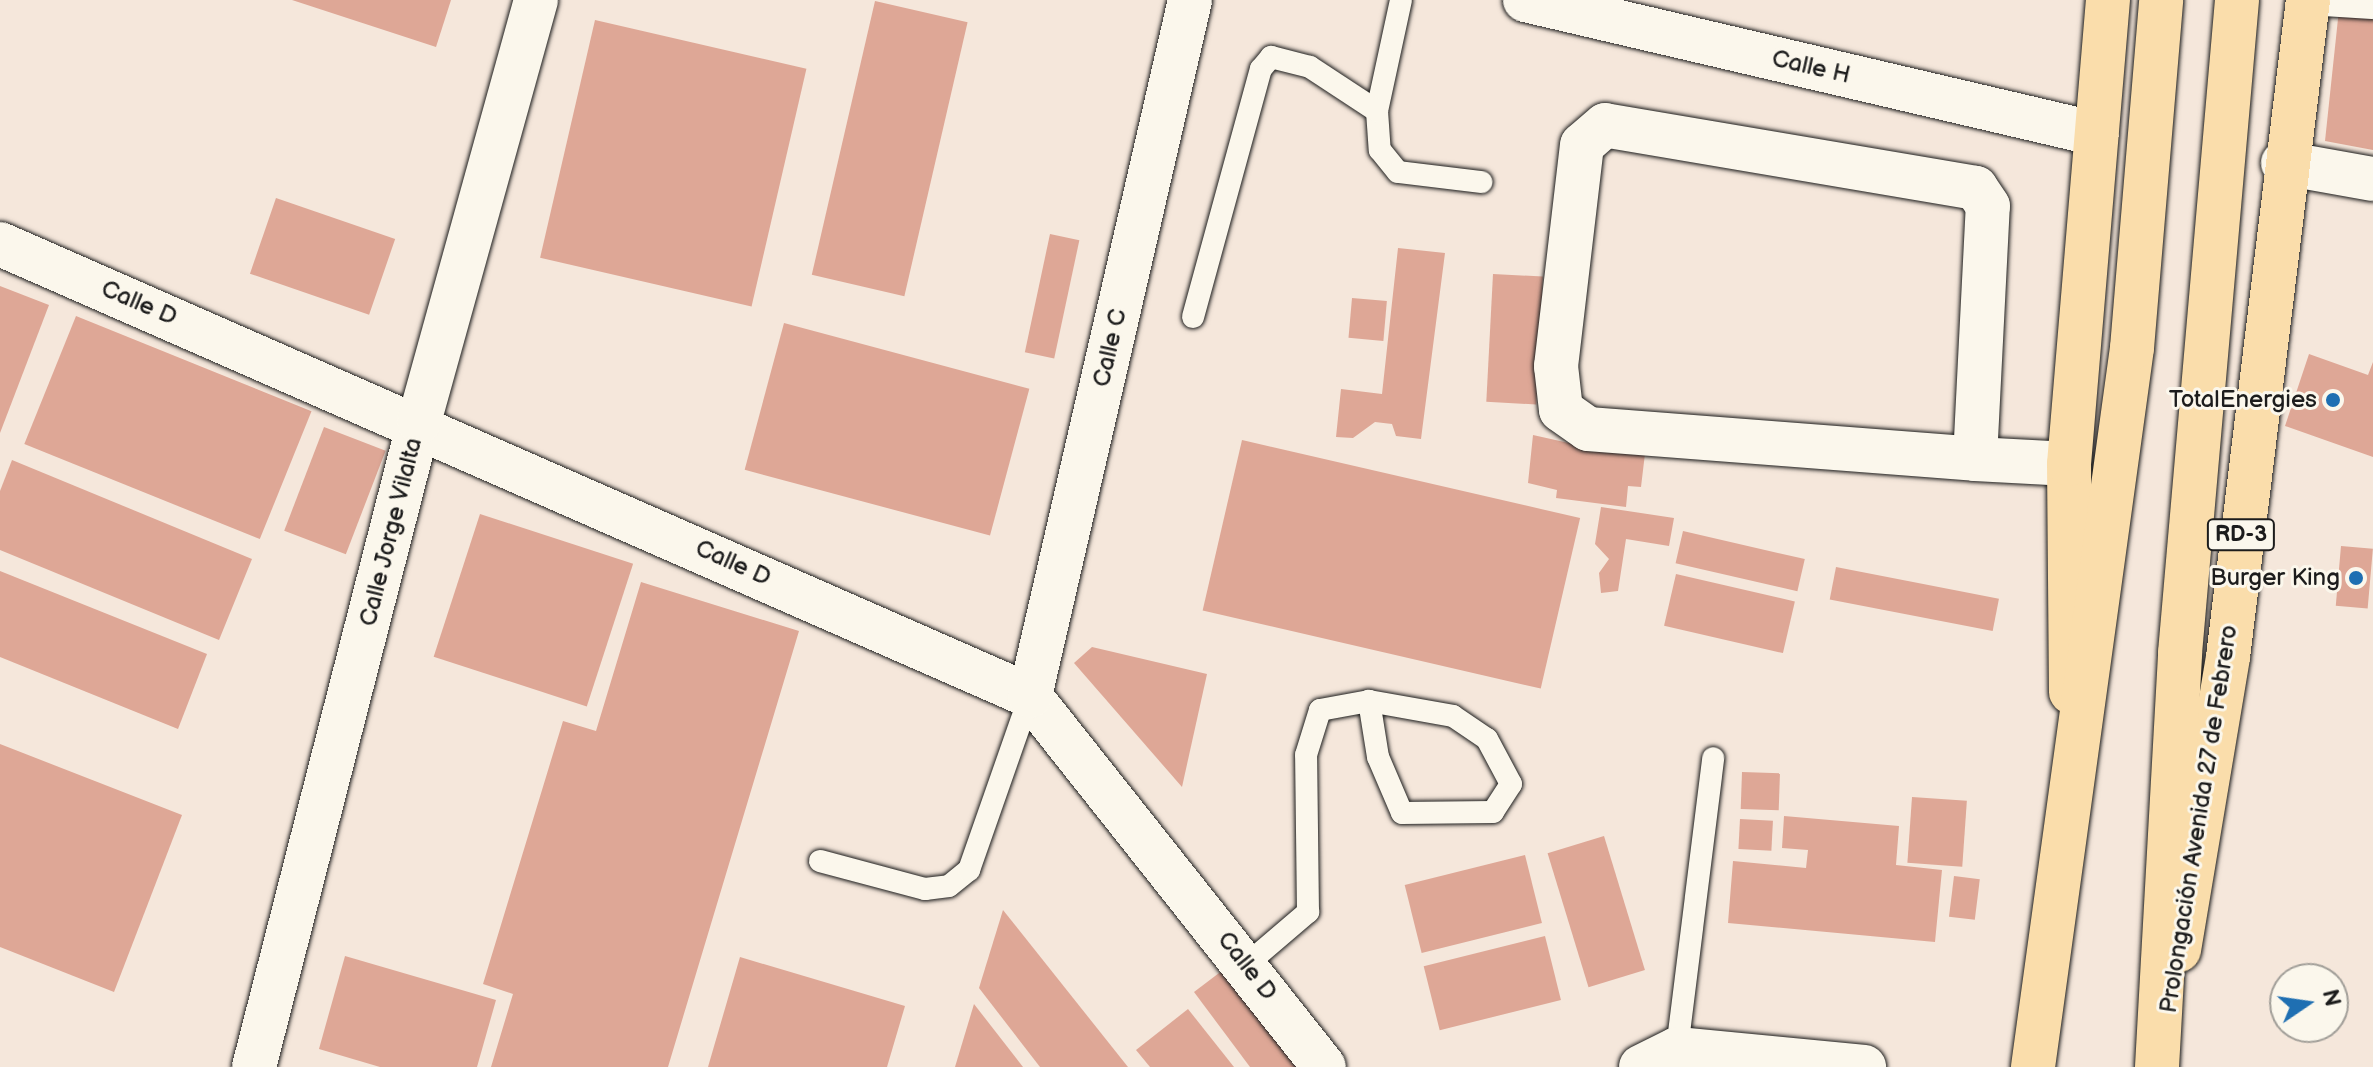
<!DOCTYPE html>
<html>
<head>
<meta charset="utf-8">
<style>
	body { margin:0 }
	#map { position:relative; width:2373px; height:1067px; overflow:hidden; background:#f5e7db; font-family:"Balsamiq Sans",sans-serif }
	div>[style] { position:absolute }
	.building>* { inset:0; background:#dea796; transform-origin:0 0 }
	.roads { filter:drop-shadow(0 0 2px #1c1c1c) drop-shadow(0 0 2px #1c1c1c) }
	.service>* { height:22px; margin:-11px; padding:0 11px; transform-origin:11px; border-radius:11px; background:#fbf7ec }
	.minor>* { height:44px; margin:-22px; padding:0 22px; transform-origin:22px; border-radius:22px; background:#fbf7ec }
	.primary>* { height:44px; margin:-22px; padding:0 22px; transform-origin:22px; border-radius:22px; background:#faddab }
	.trunk>* { height:44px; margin:-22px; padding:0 22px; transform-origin:22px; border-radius:22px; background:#faddab }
	.dots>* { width:22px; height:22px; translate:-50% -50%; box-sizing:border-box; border:4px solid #fbf7ec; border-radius:50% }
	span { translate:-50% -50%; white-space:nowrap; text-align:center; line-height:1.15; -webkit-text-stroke:6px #fbf7ec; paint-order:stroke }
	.shield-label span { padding:2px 6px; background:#fbf7ec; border:2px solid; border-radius:6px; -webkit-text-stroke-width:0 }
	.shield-label { font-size:22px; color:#1c1c1c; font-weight:700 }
	.street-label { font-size:24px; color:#1c1c1c }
	.poi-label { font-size:24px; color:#1c1c1c }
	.right { translate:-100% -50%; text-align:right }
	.north { position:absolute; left:2269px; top:963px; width:80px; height:80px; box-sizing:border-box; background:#fbf7ec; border:2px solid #a29f99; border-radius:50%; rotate:77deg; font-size:22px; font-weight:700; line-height:32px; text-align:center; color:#1c1c1c }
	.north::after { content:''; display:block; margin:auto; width:28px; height:36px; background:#1f6fb2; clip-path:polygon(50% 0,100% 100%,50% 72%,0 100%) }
</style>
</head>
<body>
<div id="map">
	<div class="building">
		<i style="clip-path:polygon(292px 0,451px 0,436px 47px)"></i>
		<i style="clip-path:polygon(2340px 0,2373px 0,2373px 150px,2325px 141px)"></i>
		<i style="left:875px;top:1px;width:95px;height:281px;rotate:13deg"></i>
		<i style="left:595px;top:20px;width:217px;height:244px;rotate:13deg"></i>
		<i style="left:276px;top:198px;width:126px;height:80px;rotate:19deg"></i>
		<i style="left:1050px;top:234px;width:30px;height:121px;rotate:12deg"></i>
		<i style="clip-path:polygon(1398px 248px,1445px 253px,1421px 439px,1396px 436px,1392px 424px,1375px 422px,1353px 438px,1336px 437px,1341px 389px,1382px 394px)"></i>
		<i style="left:1493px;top:274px;width:50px;height:128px;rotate:3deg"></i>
		<i style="clip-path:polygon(0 286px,49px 305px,0 433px)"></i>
		<i style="left:1352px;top:298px;width:35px;height:40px;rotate:5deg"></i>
		<i style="left:76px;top:316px;width:254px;height:138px;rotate:22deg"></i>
		<i style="left:784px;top:323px;width:254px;height:152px;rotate:15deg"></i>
		<i style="clip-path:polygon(2309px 354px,2368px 375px,2373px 362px,2373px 457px,2285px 426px)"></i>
		<i style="left:324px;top:427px;width:66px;height:111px;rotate:21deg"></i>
		<i style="clip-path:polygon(1533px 435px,1600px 450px,1646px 445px,1641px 487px,1628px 486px,1626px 507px,1556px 498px,1557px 490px,1528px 483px)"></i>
		<i style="left:1242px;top:440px;width:347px;height:175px;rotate:13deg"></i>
		<i style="clip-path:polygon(12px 460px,252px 559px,219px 640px,0 550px,0 491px)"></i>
		<i style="clip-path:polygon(1601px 507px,1674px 518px,1669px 546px,1626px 539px,1618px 591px,1601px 593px,1599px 573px,1609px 559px,1595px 544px)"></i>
		<i style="left:480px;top:514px;width:161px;height:150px;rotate:18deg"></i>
		<i style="left:1683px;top:531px;width:125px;height:33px;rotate:13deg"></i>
		<i style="left:2341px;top:546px;width:32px;height:60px;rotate:5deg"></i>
		<i style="left:1836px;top:567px;width:166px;height:33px;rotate:11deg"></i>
		<i style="clip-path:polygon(0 571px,207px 654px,178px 729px,0 657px)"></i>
		<i style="left:1676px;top:574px;width:122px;height:53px;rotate:13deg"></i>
		<i style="clip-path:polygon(641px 582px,799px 631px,668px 1067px,491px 1067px,513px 994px,483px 984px,563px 721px,596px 731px)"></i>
		<i style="clip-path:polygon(1092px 647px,1207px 674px,1182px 787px,1074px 663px)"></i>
		<i style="clip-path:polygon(0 744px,182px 815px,114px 992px,0 947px)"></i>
		<i style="left:1742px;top:772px;width:38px;height:37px;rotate:2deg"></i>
		<i style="left:1912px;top:797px;width:55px;height:66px;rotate:4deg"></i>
		<i style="clip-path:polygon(1784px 816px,1899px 826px,1896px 865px,1942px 870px,1935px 942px,1728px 923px,1733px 861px,1806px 868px,1808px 850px,1782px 848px)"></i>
		<i style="left:1740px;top:819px;width:33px;height:30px;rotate:3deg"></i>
		<i style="left:1604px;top:836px;width:140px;height:59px;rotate:73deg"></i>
		<i style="left:1525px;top:855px;width:70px;height:124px;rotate:76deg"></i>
		<i style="left:1954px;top:876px;width:26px;height:41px;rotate:7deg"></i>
		<i style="clip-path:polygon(1003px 910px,1128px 1067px,1040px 1067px,979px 988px)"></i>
		<i style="left:1545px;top:936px;width:66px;height:125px;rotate:76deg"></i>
		<i style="clip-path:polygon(345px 956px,496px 1000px,477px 1067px,380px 1067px,319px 1049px)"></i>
		<i style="clip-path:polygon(740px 957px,905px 1006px,887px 1067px,708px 1067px)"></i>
		<i style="clip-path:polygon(1223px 970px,1297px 1067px,1250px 1067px,1194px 992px)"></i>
		<i style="clip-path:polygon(974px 1004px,1023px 1067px,955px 1067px)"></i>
		<i style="clip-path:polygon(1188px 1009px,1234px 1067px,1150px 1067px,1136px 1050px)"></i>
	</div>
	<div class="roads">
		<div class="service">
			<i style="left:1401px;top:0;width:114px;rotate:102.2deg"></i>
			<i style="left:1377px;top:111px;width:39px;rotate:86deg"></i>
			<i style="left:1380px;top:150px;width:28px;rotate:51deg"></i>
			<i style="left:1398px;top:172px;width:84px;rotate:6.9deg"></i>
			<i style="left:2307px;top:4px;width:66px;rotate:3.5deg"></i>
			<i style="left:1193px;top:317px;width:257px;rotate:-74.7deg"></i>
			<i style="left:1261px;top:69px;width:16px;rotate:-50deg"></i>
			<i style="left:1271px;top:57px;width:40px;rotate:14.4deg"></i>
			<i style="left:1310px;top:67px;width:80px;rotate:33.3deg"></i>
			<i style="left:820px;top:861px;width:109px;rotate:14.9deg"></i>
			<i style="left:925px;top:889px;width:24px;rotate:-7deg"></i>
			<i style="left:949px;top:886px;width:26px;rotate:-39deg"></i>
			<i style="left:969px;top:870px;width:184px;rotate:-70.7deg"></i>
			<i style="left:1246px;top:965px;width:82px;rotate:-40.5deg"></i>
			<i style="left:1308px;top:912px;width:157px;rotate:-90.7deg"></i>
			<i style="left:1306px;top:755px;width:47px;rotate:-72.7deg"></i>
			<i style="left:1320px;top:710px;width:50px;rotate:-10.4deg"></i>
			<i style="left:1369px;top:701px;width:85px;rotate:10.1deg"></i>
			<i style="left:1453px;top:716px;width:41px;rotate:34.1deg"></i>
			<i style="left:1487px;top:739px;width:51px;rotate:61.9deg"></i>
			<i style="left:1511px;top:784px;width:33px;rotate:123deg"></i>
			<i style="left:1493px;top:812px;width:91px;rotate:179.4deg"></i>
			<i style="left:1402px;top:813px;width:61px;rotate:-113.2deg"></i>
			<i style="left:1378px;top:757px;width:57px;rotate:-99.1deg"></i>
			<i style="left:1677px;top:1049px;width:293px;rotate:-82.9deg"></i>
		</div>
		<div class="minor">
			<i style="left:1525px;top:0;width:587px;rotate:13.18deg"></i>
			<i style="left:2283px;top:163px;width:91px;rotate:10.1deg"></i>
			<i style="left:0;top:244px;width:1125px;rotate:23.69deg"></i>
			<i style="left:1030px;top:696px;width:473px;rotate:51.6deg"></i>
			<i style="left:1975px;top:459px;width:253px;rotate:-87.1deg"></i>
			<i style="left:1988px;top:206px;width:22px;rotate:-124deg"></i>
			<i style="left:1976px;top:188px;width:376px;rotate:-170.4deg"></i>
			<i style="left:1605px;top:125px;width:30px;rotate:139deg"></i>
			<i style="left:1582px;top:145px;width:223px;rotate:96.7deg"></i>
			<i style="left:1556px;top:366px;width:44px;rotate:83.5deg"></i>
			<i style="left:1561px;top:410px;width:33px;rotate:35deg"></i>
			<i style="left:1588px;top:429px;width:388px;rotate:4.4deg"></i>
			<i style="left:1975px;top:459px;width:94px;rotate:3deg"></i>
			<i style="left:1030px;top:696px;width:714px;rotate:-77.05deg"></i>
			<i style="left:254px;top:1067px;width:666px;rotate:-75.65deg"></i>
			<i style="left:419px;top:422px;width:438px;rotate:-74.5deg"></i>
			<i style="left:1641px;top:1067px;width:40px;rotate:-26.6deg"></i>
			<i style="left:1677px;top:1049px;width:188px;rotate:5.5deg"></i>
		</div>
		<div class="primary">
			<i style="left:2071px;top:692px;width:228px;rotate:-90.5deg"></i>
			<i style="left:2069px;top:464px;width:466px;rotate:-85.2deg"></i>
			<i style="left:2179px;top:950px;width:297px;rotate:-80.5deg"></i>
			<i style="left:2228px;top:657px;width:662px;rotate:-83.06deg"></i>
		</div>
		<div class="trunk">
			<i style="left:2033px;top:1067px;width:726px;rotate:-82.16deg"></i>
			<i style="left:2132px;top:348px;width:349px;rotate:-85.2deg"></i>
			<i style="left:2157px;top:1067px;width:415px;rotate:-86.8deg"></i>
			<i style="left:2180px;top:653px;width:655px;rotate:-85.01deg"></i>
		</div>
	</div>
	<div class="dots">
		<i style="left:2333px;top:400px;background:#1f6fb2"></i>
		<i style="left:2356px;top:578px;background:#1f6fb2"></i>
	</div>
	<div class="shield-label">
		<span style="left:2241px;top:535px">RD-3</span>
	</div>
	<div class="street-label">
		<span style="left:1811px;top:67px;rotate:13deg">Calle H</span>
		<span style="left:139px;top:303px;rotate:23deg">Calle D</span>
		<span style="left:1110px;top:348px;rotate:-77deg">Calle C</span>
		<span style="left:391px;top:532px;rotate:-76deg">Calle Jorge Vilalta</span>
		<span style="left:733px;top:563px;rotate:24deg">Calle D</span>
		<span style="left:2199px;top:819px;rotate:-81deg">Prolongación Avenida 27 de Febrero</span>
		<span style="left:1247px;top:966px;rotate:52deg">Calle D</span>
	</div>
	<div class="poi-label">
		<span class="right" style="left:2317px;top:400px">TotalEnergies</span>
		<span class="right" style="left:2340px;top:578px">Burger King</span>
	</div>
	<div class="north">N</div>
</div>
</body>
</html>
